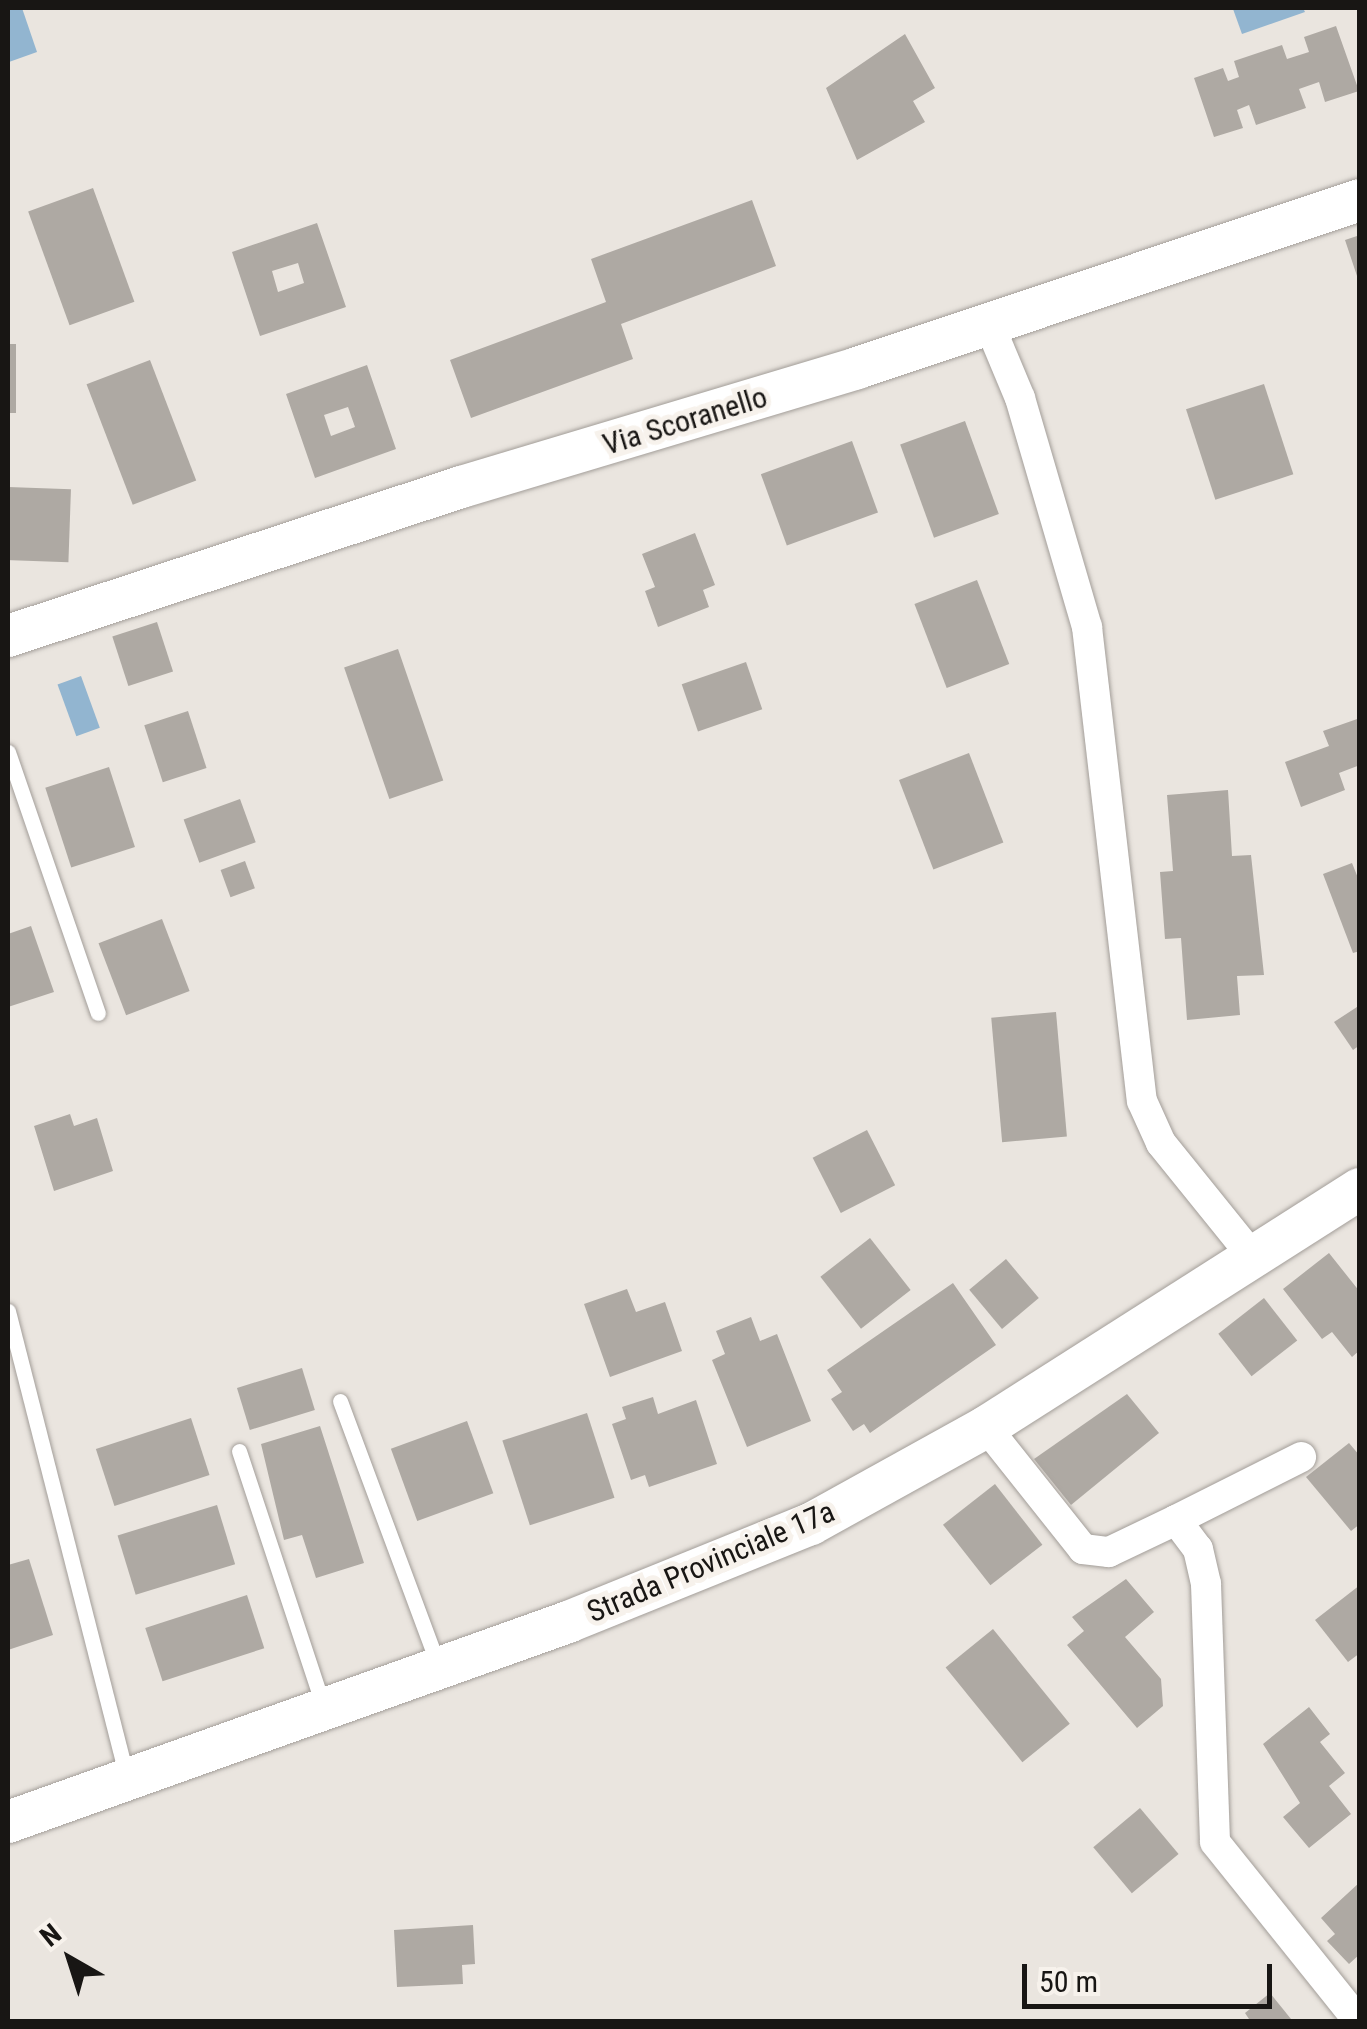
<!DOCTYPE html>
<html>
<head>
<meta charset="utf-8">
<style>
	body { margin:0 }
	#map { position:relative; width:1367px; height:2029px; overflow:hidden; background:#eae5df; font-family:"Roboto Condensed",sans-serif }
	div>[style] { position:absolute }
	.water>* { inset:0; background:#92b5d0; transform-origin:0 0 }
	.building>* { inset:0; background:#aea9a3; transform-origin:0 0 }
	.roads { filter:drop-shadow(0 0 2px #a39e99) drop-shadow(0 0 2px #a39e99) }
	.lane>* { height:15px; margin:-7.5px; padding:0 7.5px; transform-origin:7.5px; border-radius:7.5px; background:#fff }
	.street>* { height:30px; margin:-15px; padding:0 15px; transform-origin:15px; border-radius:15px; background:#fff }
	.secondary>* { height:42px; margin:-21px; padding:0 21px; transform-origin:21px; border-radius:21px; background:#fff }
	span { translate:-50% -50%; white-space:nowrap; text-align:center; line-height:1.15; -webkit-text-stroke:10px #f7f2ec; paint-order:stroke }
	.street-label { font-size:30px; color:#181614 }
	.frame { position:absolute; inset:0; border:10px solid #181614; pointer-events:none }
	.north { position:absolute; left:20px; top:1909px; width:100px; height:100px; -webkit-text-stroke:8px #f7f2ec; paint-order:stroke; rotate:321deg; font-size:28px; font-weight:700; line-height:40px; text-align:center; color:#181614 }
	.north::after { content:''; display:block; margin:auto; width:35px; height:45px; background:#181614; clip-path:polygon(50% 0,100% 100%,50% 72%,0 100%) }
	.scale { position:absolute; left:1022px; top:1964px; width:250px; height:45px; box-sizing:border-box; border:5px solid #181614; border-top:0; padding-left:12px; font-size:30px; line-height:35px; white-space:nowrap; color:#181614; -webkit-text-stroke:8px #f7f2ec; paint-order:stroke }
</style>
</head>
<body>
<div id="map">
	<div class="water">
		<i style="clip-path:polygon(8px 8px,22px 8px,37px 52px,9px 62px)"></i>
		<i style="clip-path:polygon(1303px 8px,1305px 12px,1242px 34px,1233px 9px)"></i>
		<i style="left:81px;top:676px;width:55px;height:25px;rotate:70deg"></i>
	</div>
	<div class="building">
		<i style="clip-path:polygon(1336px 26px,1359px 91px,1325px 102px,1319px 82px,1299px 89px,1306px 108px,1256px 125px,1249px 105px,1237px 110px,1243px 128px,1214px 137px,1194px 78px,1223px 68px,1228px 81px,1239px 77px,1234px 61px,1282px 45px,1287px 59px,1309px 52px,1304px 37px)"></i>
		<i style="clip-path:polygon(905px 34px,935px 88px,913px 101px,925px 122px,857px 160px,826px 88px)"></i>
		<i style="left:93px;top:188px;width:121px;height:69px;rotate:70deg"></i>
		<i style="clip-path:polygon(752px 200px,776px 266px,621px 324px,633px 359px,471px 418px,450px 360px,606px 302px,591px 259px)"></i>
		<i style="clip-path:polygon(evenodd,317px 223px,346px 307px,260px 336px,232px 252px,317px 223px,298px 263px,304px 283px,278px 292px,272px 271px,298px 263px)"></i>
		<i style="clip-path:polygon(1360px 235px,1360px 282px,1359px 282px,1345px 240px)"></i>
		<i style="left:8px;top:344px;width:8px;height:69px"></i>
		<i style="left:150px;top:360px;width:129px;height:68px;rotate:69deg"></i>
		<i style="clip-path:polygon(evenodd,367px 365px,396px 449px,315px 478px,286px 394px,367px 365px,348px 407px,355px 427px,331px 436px,324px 415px,348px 407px)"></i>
		<i style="left:1264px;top:384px;width:95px;height:82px;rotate:72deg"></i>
		<i style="left:965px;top:421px;width:99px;height:69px;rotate:70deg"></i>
		<i style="left:852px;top:441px;width:76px;height:97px;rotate:70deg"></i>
		<i style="left:8px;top:487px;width:63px;height:73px;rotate:2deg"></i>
		<i style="clip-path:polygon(695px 533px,715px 585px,703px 590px,709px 607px,658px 627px,645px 591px,655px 587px,642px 554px)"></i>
		<i style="left:977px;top:580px;width:90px;height:67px;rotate:69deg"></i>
		<i style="left:157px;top:622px;width:52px;height:47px;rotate:72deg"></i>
		<i style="left:398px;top:649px;width:139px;height:57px;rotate:71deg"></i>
		<i style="left:746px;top:662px;width:50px;height:68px;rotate:71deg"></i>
		<i style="left:188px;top:711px;width:60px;height:46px;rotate:72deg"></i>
		<i style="clip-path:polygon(1360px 718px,1360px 765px,1339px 773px,1345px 790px,1301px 807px,1285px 762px,1329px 746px,1323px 731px)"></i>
		<i style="left:969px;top:753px;width:96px;height:75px;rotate:69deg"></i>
		<i style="left:109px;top:767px;width:84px;height:67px;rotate:72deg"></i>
		<i style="clip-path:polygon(1228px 790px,1232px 856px,1251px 855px,1264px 975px,1237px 976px,1240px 1015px,1187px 1020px,1181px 938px,1165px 939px,1160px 872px,1173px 871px,1167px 795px)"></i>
		<i style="left:240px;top:799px;width:46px;height:60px;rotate:70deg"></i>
		<i style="left:245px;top:861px;width:29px;height:26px;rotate:70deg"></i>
		<i style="clip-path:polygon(1352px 863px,1360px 883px,1360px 951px,1353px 953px,1323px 874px)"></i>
		<i style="left:162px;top:919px;width:77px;height:68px;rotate:69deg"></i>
		<i style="clip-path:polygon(31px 926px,54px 992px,8px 1007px,8px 934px)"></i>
		<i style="clip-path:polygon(1360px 1005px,1360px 1045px,1353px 1050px,1334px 1022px)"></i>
		<i style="left:1056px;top:1012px;width:125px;height:65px;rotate:85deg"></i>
		<i style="clip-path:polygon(70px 1114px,74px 1126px,97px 1118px,113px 1171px,54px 1191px,34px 1126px)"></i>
		<i style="left:867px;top:1130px;width:62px;height:61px;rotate:63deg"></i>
		<i style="left:870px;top:1238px;width:66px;height:63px;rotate:52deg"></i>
		<i style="clip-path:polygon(1329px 1253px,1360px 1292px,1360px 1350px,1352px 1357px,1332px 1332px,1322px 1339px,1283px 1289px)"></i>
		<i style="left:1006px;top:1259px;width:51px;height:48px;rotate:50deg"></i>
		<i style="clip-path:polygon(953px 1283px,996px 1345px,870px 1433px,864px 1424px,853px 1431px,831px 1399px,842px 1392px,827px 1370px)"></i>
		<i style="clip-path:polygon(627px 1289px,636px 1312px,665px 1302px,682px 1351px,610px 1377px,584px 1304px)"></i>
		<i style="left:1264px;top:1298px;width:54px;height:58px;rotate:52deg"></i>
		<i style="clip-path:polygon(751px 1317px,760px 1341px,777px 1334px,811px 1421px,747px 1447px,712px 1360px,725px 1354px,716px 1331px)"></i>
		<i style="left:302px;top:1368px;width:44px;height:68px;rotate:73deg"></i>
		<i style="clip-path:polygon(1127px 1394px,1159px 1433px,1071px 1505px,1034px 1459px)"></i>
		<i style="clip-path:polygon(653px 1397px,658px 1414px,696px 1400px,717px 1464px,649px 1487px,645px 1475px,631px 1480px,612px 1424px,626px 1419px,622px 1407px)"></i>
		<i style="left:587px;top:1413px;width:89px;height:89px;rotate:72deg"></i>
		<i style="left:191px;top:1418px;width:60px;height:100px;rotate:72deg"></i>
		<i style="left:467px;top:1421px;width:77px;height:81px;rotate:70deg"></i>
		<i style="clip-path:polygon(320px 1426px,364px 1563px,316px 1578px,302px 1535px,284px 1540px,261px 1444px)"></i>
		<i style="clip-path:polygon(1349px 1443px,1360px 1456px,1360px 1524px,1351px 1531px,1306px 1477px)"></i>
		<i style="left:995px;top:1484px;width:77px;height:66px;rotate:52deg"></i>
		<i style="left:217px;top:1505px;width:62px;height:104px;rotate:73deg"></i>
		<i style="clip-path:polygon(29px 1559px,53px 1635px,8px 1650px,8px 1565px)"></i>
		<i style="clip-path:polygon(1126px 1579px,1154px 1612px,1125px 1637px,1161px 1679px,1163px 1706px,1137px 1728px,1067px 1645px,1084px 1631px,1072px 1617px)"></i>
		<i style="clip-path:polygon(1360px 1585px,1360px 1653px,1348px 1662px,1315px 1620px)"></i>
		<i style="left:247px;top:1595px;width:56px;height:107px;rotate:72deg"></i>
		<i style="left:993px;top:1629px;width:122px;height:61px;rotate:51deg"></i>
		<i style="clip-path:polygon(1309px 1707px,1330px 1734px,1320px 1742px,1345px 1773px,1329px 1786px,1351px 1814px,1309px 1848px,1283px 1817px,1300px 1803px,1263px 1744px)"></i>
		<i style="left:1140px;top:1808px;width:60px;height:61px;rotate:50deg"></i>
		<i style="clip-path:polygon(1360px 1882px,1360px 1954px,1349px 1964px,1327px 1941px,1335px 1934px,1321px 1918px)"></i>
		<i style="clip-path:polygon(473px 1925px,475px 1964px,462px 1965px,463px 1984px,397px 1987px,394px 1930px)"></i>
		<i style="clip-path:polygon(1270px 1993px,1291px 2019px,1251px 2022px,1245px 2013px)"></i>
	</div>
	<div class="roads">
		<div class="lane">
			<i style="left:8px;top:752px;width:276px;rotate:71deg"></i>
			<i style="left:8px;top:1311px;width:481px;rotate:75.7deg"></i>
			<i style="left:340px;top:1401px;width:282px;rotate:69.6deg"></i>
			<i style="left:239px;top:1451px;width:268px;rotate:71.7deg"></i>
		</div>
		<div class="street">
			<i style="left:989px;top:324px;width:80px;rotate:67.3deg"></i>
			<i style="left:1020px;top:398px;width:239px;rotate:73.7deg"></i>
			<i style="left:1087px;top:627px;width:477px;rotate:83.4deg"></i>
			<i style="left:1142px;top:1101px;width:46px;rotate:65.7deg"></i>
			<i style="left:1161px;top:1143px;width:146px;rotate:51.1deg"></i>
			<i style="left:986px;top:1427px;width:156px;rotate:51.5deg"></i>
			<i style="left:1083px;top:1549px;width:26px;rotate:7deg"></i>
			<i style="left:1109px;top:1552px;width:74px;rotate:-25.5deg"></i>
			<i style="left:1176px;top:1520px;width:36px;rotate:53deg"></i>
			<i style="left:1198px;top:1549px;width:36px;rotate:77deg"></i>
			<i style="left:1206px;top:1584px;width:258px;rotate:88deg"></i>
			<i style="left:1215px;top:1842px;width:231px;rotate:51.3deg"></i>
			<i style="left:1176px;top:1520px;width:140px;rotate:-26.7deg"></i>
		</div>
		<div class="secondary">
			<i style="left:8px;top:636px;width:477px;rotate:-18.2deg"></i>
			<i style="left:461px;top:487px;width:413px;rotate:-16.7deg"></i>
			<i style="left:857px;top:368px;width:530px;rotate:-18.47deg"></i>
			<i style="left:8px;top:1822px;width:595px;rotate:-19.65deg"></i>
			<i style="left:568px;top:1622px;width:262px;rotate:-22deg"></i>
			<i style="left:811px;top:1524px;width:200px;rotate:-29deg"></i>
			<i style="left:986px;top:1427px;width:443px;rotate:-32.5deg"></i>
		</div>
	</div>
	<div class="street-label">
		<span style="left:685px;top:421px;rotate:-17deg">Via Scoranello</span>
		<span style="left:711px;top:1562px;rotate:-23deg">Strada Provinciale 17a</span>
	</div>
	<div class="frame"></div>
	<div class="north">N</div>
	<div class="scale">50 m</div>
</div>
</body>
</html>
